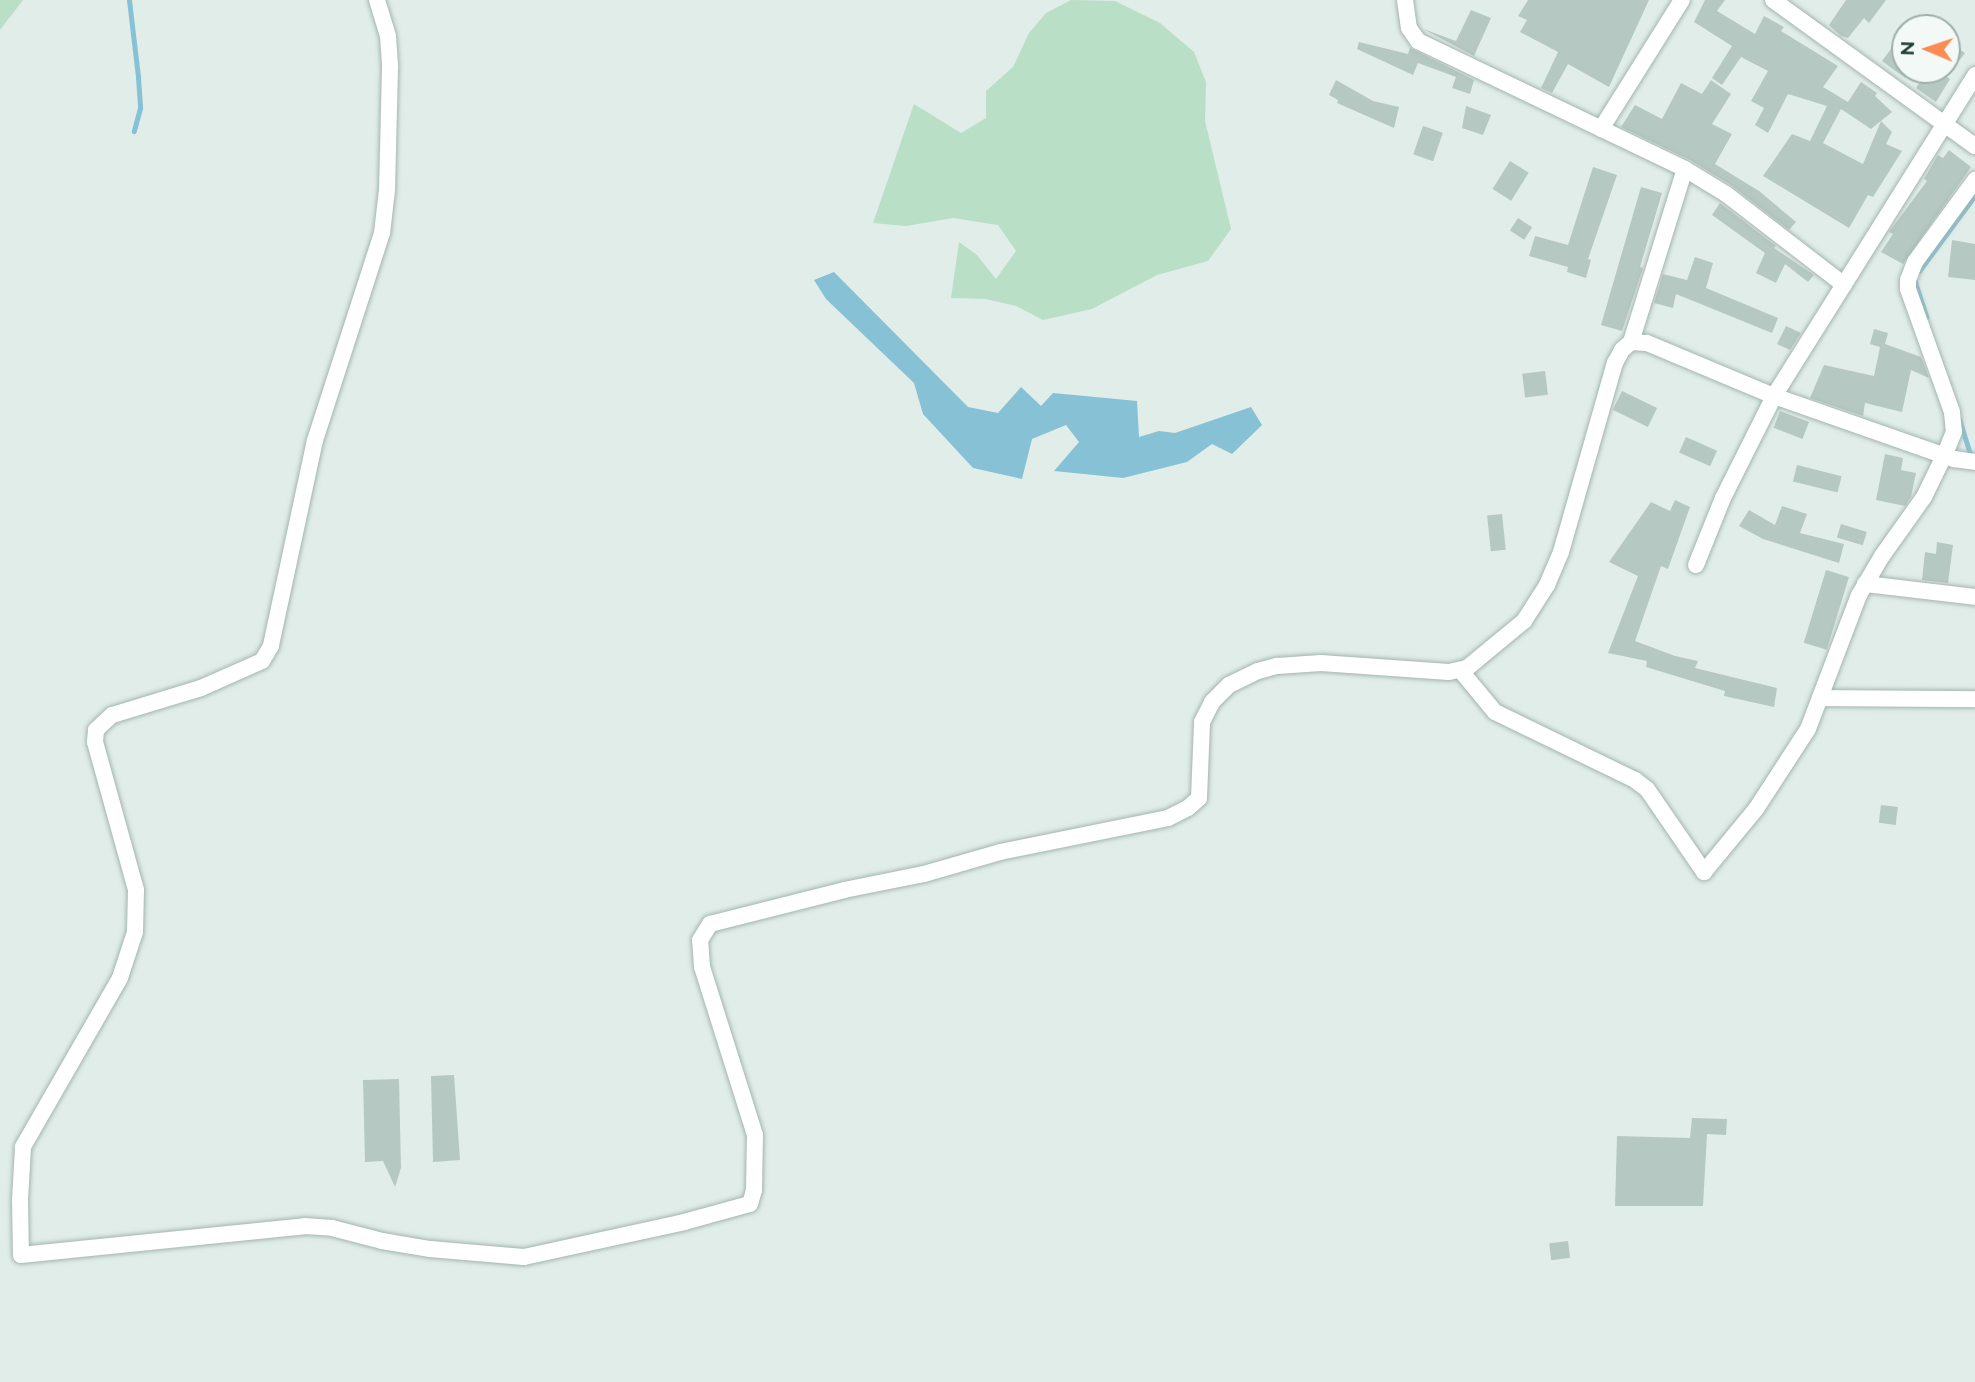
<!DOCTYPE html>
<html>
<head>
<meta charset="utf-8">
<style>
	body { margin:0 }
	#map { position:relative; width:1975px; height:1382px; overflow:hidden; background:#e1ede9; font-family:Raleway,sans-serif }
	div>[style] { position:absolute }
	.green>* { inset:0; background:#b9dfc7 }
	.water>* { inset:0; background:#86c1d5 }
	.stream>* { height:5px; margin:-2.5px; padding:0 2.5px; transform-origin:2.5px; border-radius:2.5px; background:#86c1d5 }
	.building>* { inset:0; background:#b6c8c2; transform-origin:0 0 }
	.roads { filter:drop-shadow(0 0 2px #a3b5b1) drop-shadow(0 0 2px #a3b5b1) }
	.street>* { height:16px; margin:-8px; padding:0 8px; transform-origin:8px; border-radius:8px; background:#fff }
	span { translate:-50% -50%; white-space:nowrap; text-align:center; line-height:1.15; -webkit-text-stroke:5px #f2f9f6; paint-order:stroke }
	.north { position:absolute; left:1891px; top:14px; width:70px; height:70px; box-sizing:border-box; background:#f2f9f6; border:2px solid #9eafaa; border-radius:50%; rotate:272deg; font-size:19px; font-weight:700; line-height:28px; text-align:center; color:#203f39 }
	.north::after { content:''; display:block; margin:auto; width:24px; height:32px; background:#fa8b52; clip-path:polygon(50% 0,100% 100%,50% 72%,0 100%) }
</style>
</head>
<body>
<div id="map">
	<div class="green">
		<i style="clip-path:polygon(0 0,23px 0,0 30px)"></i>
		<i style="clip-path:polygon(1071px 0,1115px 1px,1160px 23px,1194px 52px,1206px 82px,1205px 121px,1231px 229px,1208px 261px,1157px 275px,1092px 309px,1043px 320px,1016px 306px,986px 299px,951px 298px,959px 242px,977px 255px,996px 279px,1016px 251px,998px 225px,953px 218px,906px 226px,873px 223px,914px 104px,961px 133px,986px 118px,986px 91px,1013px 67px,1029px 33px,1046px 13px)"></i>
	</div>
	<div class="water">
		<i style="clip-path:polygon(834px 272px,968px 407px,998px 413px,1021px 387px,1041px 406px,1053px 393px,1137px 401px,1139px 437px,1159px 431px,1175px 433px,1251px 407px,1262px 425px,1232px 454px,1212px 444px,1187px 462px,1123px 478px,1054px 471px,1079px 442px,1066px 425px,1032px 439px,1022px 479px,973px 468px,923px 414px,914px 383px,826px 299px,814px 280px)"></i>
	</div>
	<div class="stream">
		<i style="left:129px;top:0;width:78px;rotate:83.3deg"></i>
		<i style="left:138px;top:77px;width:31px;rotate:86deg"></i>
		<i style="left:140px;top:108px;width:24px;rotate:105deg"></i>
		<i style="left:1919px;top:271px;width:94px;rotate:-53.6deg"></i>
		<i style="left:1914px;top:279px;width:40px;rotate:72deg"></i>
		<i style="left:1959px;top:419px;width:43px;rotate:72.4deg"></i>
	</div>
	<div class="building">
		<i style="clip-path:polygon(1528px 0,1649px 0,1609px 87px,1568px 64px,1552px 93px,1541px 88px,1558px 52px,1520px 32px,1527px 20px,1518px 16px)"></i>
		<i style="clip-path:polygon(1705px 0,1725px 0,1717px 11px,1755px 34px,1764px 16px,1784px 27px,1781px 31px,1838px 66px,1823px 87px,1848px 102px,1861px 82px,1877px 93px,1875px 96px,1892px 112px,1871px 129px,1841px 109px,1823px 143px,1863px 164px,1881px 121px,1892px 132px,1886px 144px,1902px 151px,1873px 197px,1868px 195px,1849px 228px,1763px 176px,1792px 134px,1810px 141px,1827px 106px,1788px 94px,1768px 133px,1755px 125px,1764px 108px,1751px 101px,1768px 71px,1741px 57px,1722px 85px,1712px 78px,1732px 46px,1694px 22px)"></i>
		<i style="clip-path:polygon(1846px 0,1886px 0,1869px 23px,1864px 18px,1848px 38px,1841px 36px,1829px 25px)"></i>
		<i style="clip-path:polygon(1471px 10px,1491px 18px,1474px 56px,1423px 29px,1456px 41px)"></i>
		<i style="clip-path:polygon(1905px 30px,1905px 78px,1882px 61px)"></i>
		<i style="clip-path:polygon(1359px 42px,1408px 54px,1410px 48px,1474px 80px,1470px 94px,1452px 88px,1456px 77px,1418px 63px,1413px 75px,1357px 49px)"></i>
		<i style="clip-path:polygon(1947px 42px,1965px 53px,1947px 77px,1950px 79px,1936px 102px,1916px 88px,1927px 70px,1947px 70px)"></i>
		<i style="clip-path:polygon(1336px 80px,1373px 101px,1399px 107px,1394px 128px,1337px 103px,1338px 100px,1329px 95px)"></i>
		<i style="clip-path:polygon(1711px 80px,1731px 94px,1712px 124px,1732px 134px,1715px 164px,1759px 191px,1796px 222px,1789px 230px,1731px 185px,1690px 160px,1621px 127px,1635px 105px,1662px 119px,1681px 83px,1702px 94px)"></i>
		<i style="clip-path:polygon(1466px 106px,1491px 115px,1483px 135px,1462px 128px)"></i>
		<i style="left:1423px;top:126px;width:21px;height:30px;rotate:19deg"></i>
		<i style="clip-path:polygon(1949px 150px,1971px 167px,1903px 264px,1881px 252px,1893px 234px,1889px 232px,1927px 181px,1924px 179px,1938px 155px,1943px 158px)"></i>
		<i style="left:1510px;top:161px;width:22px;height:33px;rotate:32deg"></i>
		<i style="clip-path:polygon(1593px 167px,1617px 175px,1588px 259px,1591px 260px,1586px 278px,1567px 272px,1568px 267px,1529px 256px,1535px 236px,1568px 245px)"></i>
		<i style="clip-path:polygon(1641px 187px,1662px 193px,1640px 267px,1643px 268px,1622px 331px,1601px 325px)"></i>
		<i style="clip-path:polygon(1720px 203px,1776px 246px,1774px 248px,1814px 275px,1808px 282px,1785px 264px,1776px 283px,1756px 273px,1765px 253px,1712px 215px)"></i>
		<i style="left:1518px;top:218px;width:17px;height:15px;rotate:33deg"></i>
		<i style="clip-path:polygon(1952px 240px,1975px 244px,1975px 280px,1948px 277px)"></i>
		<i style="clip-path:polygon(1695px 257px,1713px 263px,1706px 288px,1778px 318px,1772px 333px,1676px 294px,1673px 308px,1654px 303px,1663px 274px,1687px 280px)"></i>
		<i style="clip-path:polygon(1786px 326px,1801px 333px,1790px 350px,1777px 344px)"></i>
		<i style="clip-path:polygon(1874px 329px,1888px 333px,1885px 344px,1921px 357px,1929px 378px,1911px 370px,1902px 412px,1865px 403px,1863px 416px,1810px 398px,1824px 365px,1874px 376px,1880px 347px,1870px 344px)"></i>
		<i style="left:1545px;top:371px;width:24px;height:23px;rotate:83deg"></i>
		<i style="left:1622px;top:391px;width:39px;height:21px;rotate:26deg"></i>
		<i style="left:1780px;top:411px;width:31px;height:18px;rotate:21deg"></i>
		<i style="left:1686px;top:437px;width:34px;height:17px;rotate:24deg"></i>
		<i style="clip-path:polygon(1885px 454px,1903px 458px,1901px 470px,1916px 473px,1911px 497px,1905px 506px,1876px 500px)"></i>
		<i style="left:1797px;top:465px;width:46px;height:17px;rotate:14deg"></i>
		<i style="clip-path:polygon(1675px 500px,1690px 507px,1668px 569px,1661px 566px,1635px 641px,1675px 656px,1698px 661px,1695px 668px,1777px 688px,1774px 707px,1724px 696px,1725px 691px,1646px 667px,1647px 661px,1608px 653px,1638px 576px,1609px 562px,1651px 502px,1670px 511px)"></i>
		<i style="clip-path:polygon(1782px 506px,1807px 514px,1800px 533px,1844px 544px,1839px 563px,1763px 539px,1739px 526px,1749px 510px,1775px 525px)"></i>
		<i style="left:1502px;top:514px;width:36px;height:15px;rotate:84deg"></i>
		<i style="left:1841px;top:524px;width:27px;height:14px;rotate:17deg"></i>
		<i style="clip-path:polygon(1937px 542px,1953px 545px,1948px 583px,1922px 580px,1925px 552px,1936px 554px)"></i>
		<i style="left:1826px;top:570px;width:24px;height:76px;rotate:17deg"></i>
		<i style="left:1881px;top:805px;width:17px;height:18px;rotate:7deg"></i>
		<i style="clip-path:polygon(454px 1075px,460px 1160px,433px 1162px,431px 1076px)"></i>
		<i style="clip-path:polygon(399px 1079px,401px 1168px,395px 1187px,383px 1161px,365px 1162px,363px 1080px)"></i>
		<i style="clip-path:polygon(1692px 1118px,1727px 1119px,1726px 1135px,1707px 1134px,1703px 1206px,1615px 1206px,1617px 1136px,1690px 1138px)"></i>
		<i style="left:1568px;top:1241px;width:17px;height:19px;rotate:83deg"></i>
	</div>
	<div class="roads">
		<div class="street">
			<i style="left:377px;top:0;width:38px;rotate:73deg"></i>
			<i style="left:388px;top:36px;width:32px;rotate:86deg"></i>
			<i style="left:390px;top:68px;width:122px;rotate:91.4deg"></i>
			<i style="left:387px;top:190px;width:43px;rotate:96.6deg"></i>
			<i style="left:382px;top:233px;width:218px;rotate:107.9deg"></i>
			<i style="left:315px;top:440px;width:211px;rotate:102.1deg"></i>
			<i style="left:271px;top:646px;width:17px;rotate:121deg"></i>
			<i style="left:262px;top:661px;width:67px;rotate:156.1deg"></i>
			<i style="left:201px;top:688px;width:93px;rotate:163.1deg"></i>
			<i style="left:112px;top:715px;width:22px;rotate:137deg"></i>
			<i style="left:96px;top:730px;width:12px;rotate:95deg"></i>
			<i style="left:95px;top:742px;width:154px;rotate:74.5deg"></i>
			<i style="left:136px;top:890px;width:42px;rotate:91.4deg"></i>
			<i style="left:135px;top:932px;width:48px;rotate:108.1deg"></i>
			<i style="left:120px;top:978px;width:195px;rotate:119.9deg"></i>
			<i style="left:23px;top:1147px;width:53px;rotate:93.2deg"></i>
			<i style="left:20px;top:1200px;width:55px;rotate:89deg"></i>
			<i style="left:21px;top:1255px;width:285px;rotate:-5.8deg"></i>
			<i style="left:305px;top:1226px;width:27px;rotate:4deg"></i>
			<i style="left:332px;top:1228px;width:52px;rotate:14.6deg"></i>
			<i style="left:382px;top:1241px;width:49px;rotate:9.5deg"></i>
			<i style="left:430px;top:1249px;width:94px;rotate:4.9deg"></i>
			<i style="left:524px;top:1257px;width:164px;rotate:-12.3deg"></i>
			<i style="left:684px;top:1222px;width:68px;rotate:-15.3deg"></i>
			<i style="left:750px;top:1204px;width:15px;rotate:-74deg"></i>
			<i style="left:754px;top:1190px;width:55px;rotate:-89deg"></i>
			<i style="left:755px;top:1135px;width:176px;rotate:-107.5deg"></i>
			<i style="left:702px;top:967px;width:27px;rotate:-94deg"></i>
			<i style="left:700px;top:940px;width:19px;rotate:-58deg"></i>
			<i style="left:710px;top:924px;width:138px;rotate:-14.2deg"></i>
			<i style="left:844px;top:890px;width:82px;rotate:-11.3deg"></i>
			<i style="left:924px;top:874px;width:79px;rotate:-16.1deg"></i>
			<i style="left:1000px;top:852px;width:171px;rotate:-11.4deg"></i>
			<i style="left:1168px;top:818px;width:22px;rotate:-27deg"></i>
			<i style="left:1188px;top:808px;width:15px;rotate:-42deg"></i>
			<i style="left:1199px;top:798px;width:76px;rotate:-87.7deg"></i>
			<i style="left:1202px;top:722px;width:22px;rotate:-63deg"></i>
			<i style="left:1212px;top:702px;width:24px;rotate:-45deg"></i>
			<i style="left:1229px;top:685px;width:32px;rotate:-26deg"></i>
			<i style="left:1258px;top:671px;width:20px;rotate:-15deg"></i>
			<i style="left:1277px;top:666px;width:44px;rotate:-3.9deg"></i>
			<i style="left:1321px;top:663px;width:128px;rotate:4deg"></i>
			<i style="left:1449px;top:672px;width:18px;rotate:-13deg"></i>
			<i style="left:1467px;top:668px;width:74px;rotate:-39.5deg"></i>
			<i style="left:1524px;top:621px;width:43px;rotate:-57.4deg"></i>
			<i style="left:1547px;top:585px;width:36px;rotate:-67deg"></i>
			<i style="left:1561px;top:552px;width:197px;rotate:-74.1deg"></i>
			<i style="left:1615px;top:363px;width:15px;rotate:-62deg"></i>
			<i style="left:1622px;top:350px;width:12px;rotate:-42deg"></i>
			<i style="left:1631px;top:342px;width:16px;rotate:4deg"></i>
			<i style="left:1647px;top:343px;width:138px;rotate:22.7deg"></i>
			<i style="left:1774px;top:396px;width:379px;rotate:-57.9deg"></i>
			<i style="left:1405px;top:0;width:28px;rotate:82deg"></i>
			<i style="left:1409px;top:28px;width:16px;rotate:55deg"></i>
			<i style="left:1418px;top:41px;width:296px;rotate:25.6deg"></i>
			<i style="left:1685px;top:169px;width:48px;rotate:31.4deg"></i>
			<i style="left:1726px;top:194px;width:149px;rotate:37.6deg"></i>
			<i style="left:1773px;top:0;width:249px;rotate:35.9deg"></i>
			<i style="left:1601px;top:129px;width:152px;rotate:-57.9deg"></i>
			<i style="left:1631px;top:342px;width:181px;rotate:-72.7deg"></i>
			<i style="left:1696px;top:565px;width:72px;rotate:-68.1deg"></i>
			<i style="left:1723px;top:498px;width:114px;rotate:-63.4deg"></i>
			<i style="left:1774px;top:396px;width:191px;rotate:19.3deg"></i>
			<i style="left:1954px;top:459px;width:21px;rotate:8deg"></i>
			<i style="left:1865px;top:584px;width:111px;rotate:6.7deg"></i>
			<i style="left:1461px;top:671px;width:53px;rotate:50.3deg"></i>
			<i style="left:1495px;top:712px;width:156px;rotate:25.9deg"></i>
			<i style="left:1635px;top:780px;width:15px;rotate:37deg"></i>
			<i style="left:1647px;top:789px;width:101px;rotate:55.5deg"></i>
			<i style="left:1704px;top:872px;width:82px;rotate:-50.5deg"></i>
			<i style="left:1756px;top:809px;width:95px;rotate:-57deg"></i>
			<i style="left:1808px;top:729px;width:143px;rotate:-69.2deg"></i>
			<i style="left:1859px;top:595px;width:45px;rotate:-59.5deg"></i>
			<i style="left:1882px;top:556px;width:72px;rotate:-54.6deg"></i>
			<i style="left:1924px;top:497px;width:48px;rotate:-64deg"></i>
			<i style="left:1945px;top:454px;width:24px;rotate:-68deg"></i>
			<i style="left:1954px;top:432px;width:20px;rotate:-96deg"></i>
			<i style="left:1952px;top:412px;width:131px;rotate:-109.7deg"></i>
			<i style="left:1908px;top:289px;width:9px;rotate:-90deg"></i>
			<i style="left:1908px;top:280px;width:19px;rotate:-69deg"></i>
			<i style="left:1915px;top:262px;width:102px;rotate:-53.8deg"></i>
			<i style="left:1820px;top:698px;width:155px;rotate:0.4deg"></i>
		</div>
	</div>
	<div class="north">N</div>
</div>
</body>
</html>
